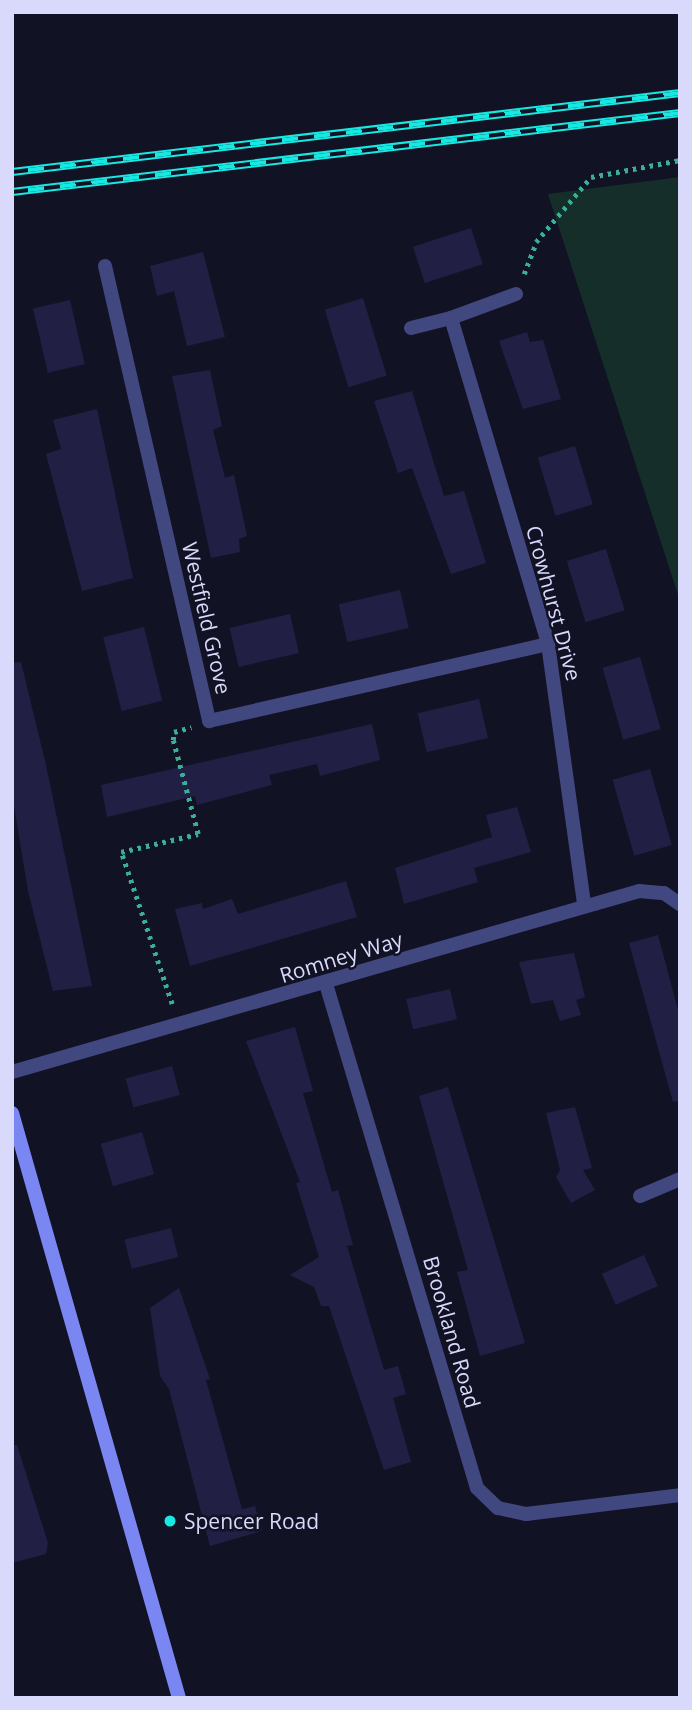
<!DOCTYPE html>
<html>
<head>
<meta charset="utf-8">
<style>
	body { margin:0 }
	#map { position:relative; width:692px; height:1710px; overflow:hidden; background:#121225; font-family:"Open Sans",sans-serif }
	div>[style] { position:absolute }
	.green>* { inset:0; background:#152e2a }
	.building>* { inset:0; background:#221f44; transform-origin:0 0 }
	.path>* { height:4.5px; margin-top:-2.25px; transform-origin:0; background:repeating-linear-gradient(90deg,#3cad97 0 3.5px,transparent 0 8.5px) }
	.street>* { height:14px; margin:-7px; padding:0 7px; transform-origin:7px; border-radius:7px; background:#41477f }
	.secondary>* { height:14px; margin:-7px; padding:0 7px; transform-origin:7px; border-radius:7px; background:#7a87f2 }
	.rail>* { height:8px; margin-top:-4px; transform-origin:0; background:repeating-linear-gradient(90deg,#121225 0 16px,#18e8e2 0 32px); box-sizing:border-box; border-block:2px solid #18e8e2 }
	.dots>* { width:19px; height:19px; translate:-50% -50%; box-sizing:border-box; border:4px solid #121225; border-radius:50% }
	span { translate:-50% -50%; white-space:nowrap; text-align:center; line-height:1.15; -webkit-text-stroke:5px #121225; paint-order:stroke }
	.street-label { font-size:21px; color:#d9dafb }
	.poi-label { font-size:21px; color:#d9dafb }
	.left { translate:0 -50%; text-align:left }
	.frame { position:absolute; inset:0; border:14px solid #d9dafb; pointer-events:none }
</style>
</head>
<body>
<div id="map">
	<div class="green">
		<i style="clip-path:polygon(680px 177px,680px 601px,548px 194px)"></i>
	</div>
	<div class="building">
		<i style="left:471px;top:228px;width:38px;height:61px;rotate:72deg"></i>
		<i style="clip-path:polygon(203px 252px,225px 337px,187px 346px,174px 291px,157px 296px,150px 266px)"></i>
		<i style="left:363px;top:298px;width:81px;height:40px;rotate:73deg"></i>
		<i style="left:70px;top:300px;width:66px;height:38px;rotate:77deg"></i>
		<i style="clip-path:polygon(527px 332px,530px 342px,543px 340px,561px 399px,523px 409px,499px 341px)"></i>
		<i style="clip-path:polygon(210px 370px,222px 426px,213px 430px,225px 478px,234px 475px,247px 536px,239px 539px,240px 552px,211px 558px,172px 376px)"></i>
		<i style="clip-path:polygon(412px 391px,444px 496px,464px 491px,486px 563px,451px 574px,412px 468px,398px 473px,374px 401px)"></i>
		<i style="clip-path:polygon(97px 409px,133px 578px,82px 591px,46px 454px,61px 449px,53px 420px)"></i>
		<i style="left:575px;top:446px;width:61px;height:39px;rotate:73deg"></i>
		<i style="left:606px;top:549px;width:64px;height:41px;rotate:73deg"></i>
		<i style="left:400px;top:590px;width:39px;height:63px;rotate:77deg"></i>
		<i style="left:290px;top:614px;width:40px;height:62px;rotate:77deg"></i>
		<i style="left:144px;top:627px;width:76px;height:42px;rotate:76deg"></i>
		<i style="left:640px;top:657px;width:75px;height:39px;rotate:74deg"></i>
		<i style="clip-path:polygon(21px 662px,46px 765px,92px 986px,53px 991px,28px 891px,12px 794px,12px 663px)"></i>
		<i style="left:479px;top:699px;width:40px;height:63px;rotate:77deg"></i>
		<i style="clip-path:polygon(372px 724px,380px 760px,320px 776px,317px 764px,269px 775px,272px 785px,197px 805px,195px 796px,107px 817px,101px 785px)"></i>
		<i style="left:650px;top:769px;width:79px;height:39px;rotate:74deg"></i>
		<i style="clip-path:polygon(517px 807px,531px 852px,474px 868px,478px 882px,404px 904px,395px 868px,492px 837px,486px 815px)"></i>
		<i style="clip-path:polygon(346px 881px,357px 917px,190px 966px,175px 909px,202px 903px,203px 909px,232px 899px,238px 914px)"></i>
		<i style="clip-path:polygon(658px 935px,680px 1017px,680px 1101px,673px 1102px,629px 943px)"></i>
		<i style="clip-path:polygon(574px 953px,585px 997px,576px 1000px,581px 1015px,560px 1021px,553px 1000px,531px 1004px,519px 962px)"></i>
		<i style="left:450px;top:989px;width:31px;height:45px;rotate:77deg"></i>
		<i style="clip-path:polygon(295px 1027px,313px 1091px,303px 1093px,332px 1192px,338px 1190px,353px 1245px,347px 1246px,384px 1370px,398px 1366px,406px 1394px,393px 1398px,411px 1462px,384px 1470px,329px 1306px,321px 1306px,314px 1287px,290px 1275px,319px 1257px,296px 1183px,300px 1182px,246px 1041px)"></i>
		<i style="left:172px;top:1066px;width:30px;height:48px;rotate:75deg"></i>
		<i style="clip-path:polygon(448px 1087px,525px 1343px,480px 1356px,457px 1272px,468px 1270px,419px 1096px)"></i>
		<i style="clip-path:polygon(575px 1107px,592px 1168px,583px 1170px,595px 1190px,571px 1203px,556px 1177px,560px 1170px,546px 1113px)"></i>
		<i style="left:142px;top:1132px;width:44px;height:43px;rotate:74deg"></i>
		<i style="left:171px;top:1228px;width:30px;height:48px;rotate:76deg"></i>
		<i style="left:644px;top:1255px;width:34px;height:46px;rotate:66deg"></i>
		<i style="clip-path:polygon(179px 1288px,210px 1379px,206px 1380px,242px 1509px,255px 1506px,262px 1531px,210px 1546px,169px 1389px,160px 1376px,150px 1308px)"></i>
		<i style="clip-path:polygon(12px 1445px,17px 1445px,48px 1543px,46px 1554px,12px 1563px)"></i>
	</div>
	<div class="path">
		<i style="left:524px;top:274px;width:34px;rotate:-69deg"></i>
		<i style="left:536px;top:242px;width:85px;rotate:-49.8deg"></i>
		<i style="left:591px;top:177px;width:91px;rotate:-10.8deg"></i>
		<i style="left:172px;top:1004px;width:160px;rotate:-108.5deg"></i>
		<i style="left:121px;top:852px;width:79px;rotate:-13.2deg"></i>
		<i style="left:198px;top:834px;width:97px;rotate:-104.9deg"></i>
		<i style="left:173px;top:740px;width:8px;rotate:-83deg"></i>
		<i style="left:174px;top:732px;width:18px;rotate:-16deg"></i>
	</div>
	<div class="street">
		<i style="left:105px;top:266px;width:467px;rotate:77.1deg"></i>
		<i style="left:209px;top:721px;width:348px;rotate:-12.8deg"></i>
		<i style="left:516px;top:294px;width:69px;rotate:159.7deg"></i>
		<i style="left:451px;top:318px;width:340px;rotate:73.4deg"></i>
		<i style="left:548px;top:644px;width:263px;rotate:82.1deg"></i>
		<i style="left:411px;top:328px;width:41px;rotate:-14deg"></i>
		<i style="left:326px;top:984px;width:526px;rotate:73.32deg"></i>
		<i style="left:477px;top:1488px;width:29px;rotate:44deg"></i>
		<i style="left:498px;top:1508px;width:29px;rotate:12deg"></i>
		<i style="left:526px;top:1514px;width:155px;rotate:-7deg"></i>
		<i style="left:12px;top:1072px;width:653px;rotate:-16.1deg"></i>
		<i style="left:639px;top:891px;width:25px;rotate:5deg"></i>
		<i style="left:664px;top:893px;width:19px;rotate:35deg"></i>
		<i style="left:640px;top:1196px;width:43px;rotate:-23deg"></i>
	</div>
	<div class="secondary">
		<i style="left:12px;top:1113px;width:608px;rotate:74.07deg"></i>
	</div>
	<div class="rail">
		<i style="left:12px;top:172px;width:673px;rotate:-6.74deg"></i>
		<i style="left:12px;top:192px;width:673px;rotate:-6.74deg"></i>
	</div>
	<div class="dots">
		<i style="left:170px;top:1521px;background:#18e8e2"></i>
	</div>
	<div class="street-label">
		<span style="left:554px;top:603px;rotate:75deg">Crowhurst Drive</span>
		<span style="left:207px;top:618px;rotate:77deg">Westfield Grove</span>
		<span style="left:341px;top:957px;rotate:-17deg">Romney Way</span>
		<span style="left:452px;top:1332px;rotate:74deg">Brookland Road</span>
	</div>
	<div class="poi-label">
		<span class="left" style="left:184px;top:1521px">Spencer Road</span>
	</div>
	<div class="frame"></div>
</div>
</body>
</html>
